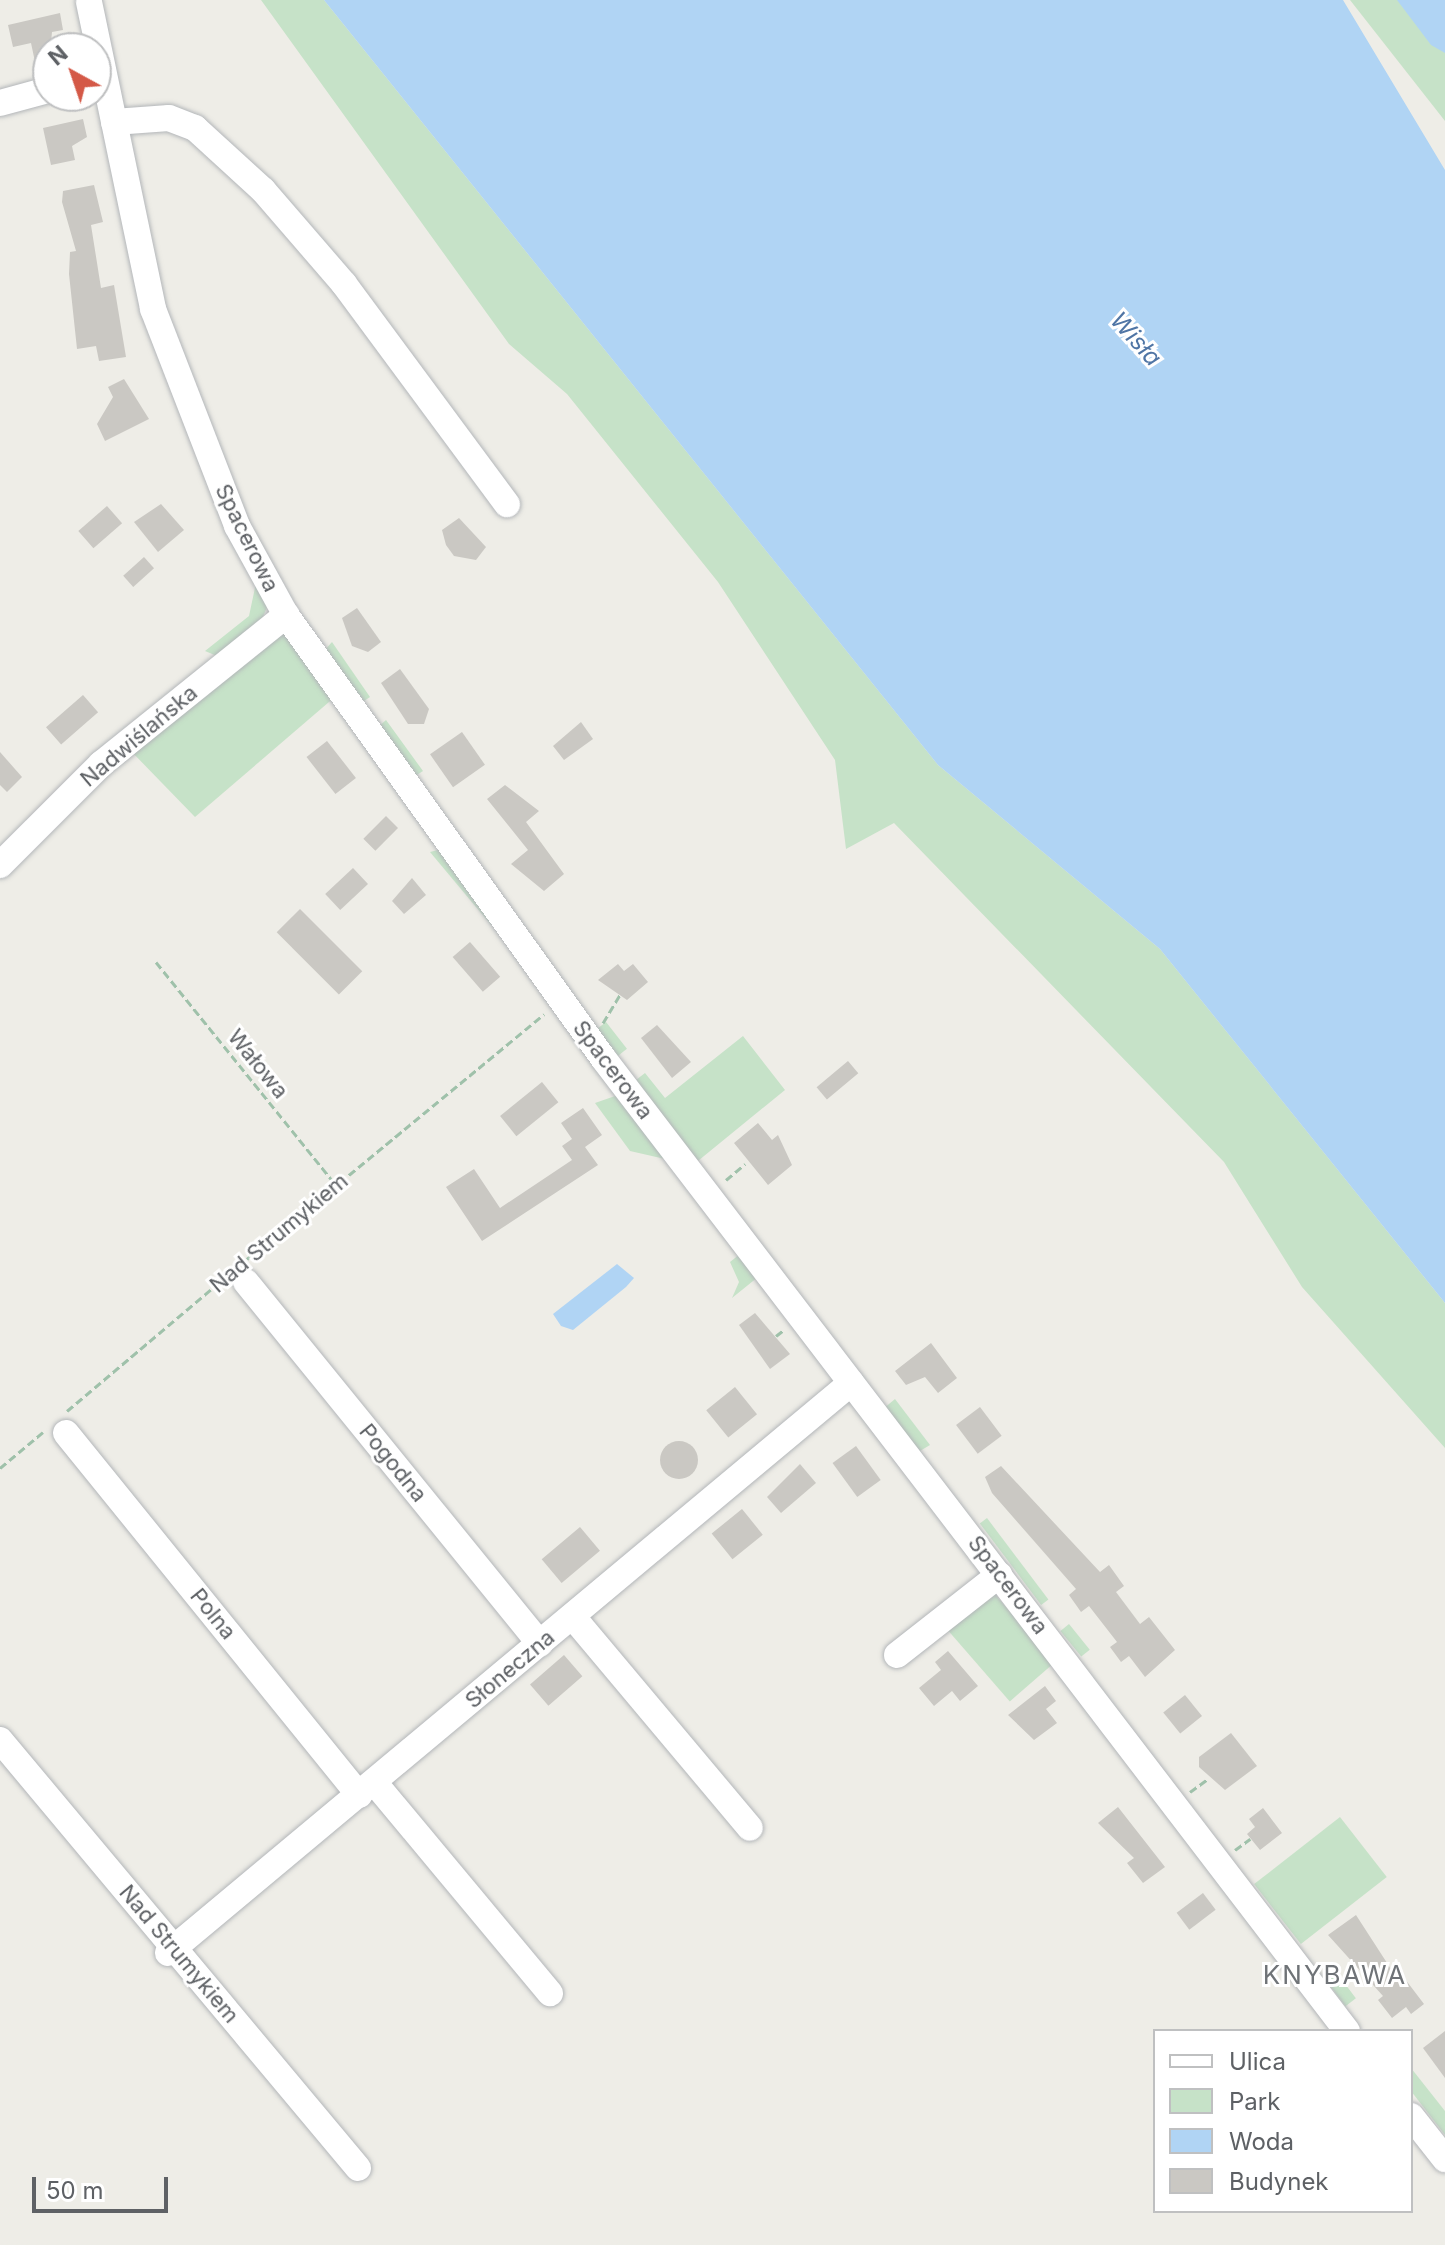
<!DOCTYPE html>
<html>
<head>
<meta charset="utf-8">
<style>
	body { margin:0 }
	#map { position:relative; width:1445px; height:2245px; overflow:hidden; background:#eeede7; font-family:Inter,sans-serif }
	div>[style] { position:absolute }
	.green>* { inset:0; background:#c6e2c8; transform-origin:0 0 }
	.water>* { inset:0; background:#b0d4f4 }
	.building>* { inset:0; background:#cac8c3; transform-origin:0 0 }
	.round { border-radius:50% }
	.path>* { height:3px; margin-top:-1.5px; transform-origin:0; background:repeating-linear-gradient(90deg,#9fc1aa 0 8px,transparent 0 12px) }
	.roads { filter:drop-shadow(0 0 2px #b3b6b9) drop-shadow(0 0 2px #b3b6b9) }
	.minor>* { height:26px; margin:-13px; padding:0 13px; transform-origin:13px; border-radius:13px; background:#fff }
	span { translate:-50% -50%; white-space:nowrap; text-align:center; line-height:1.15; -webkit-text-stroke:6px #fff; paint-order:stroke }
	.street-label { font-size:22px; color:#5e6165 }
	.water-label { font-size:24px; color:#4f75a5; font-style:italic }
	.quarter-label { font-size:26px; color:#6f7377; letter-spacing:2px }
	.legend { position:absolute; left:1153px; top:2029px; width:260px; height:184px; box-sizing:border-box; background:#fff; border:2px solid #bfc0c1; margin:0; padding:10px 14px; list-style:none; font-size:24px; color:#5e6165 }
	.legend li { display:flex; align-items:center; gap:16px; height:40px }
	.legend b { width:40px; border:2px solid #bfc0c1 }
	.north { position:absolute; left:32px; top:32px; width:80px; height:80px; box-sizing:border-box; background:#fff; border:2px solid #bfc0c1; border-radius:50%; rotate:320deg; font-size:22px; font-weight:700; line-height:32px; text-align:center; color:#5e6165 }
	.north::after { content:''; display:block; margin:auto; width:28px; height:36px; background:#d45947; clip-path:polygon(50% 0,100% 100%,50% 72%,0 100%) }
	.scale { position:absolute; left:32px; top:2177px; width:136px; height:36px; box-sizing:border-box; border:4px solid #5e6165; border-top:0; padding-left:10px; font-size:24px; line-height:28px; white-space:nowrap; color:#5e6165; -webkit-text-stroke:6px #fff; paint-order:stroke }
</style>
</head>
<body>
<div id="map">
	<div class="green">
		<i style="clip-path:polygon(261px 0,324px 0,938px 765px,1160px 949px,1445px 1303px,1445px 1448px,1302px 1287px,1224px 1162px,894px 823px,846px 849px,835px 760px,718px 582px,567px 394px,509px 344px)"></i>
		<i style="clip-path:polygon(1350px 0,1445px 0,1445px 121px)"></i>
		<i style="clip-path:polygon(256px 583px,270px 600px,262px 619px,217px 656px,205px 651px,249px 616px)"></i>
		<i style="clip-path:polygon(284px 633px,336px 696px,195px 817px,128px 748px)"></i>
		<i style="clip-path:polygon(332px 642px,370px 697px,364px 701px,323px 652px)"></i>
		<i style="clip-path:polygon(386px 720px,423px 771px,412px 778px,378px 727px)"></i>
		<i style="clip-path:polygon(442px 849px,494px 922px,491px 925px,430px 852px)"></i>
		<i style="left:606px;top:1022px;width:34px;height:16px;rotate:52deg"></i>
		<i style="clip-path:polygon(743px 1036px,785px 1090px,693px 1165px,632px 1083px,645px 1073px,665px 1098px)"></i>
		<i style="clip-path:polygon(618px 1095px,665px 1159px,630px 1151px,595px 1103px)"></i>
		<i style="clip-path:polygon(740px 1254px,758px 1277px,732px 1298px,739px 1282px,730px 1262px)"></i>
		<i style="clip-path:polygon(895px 1399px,930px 1445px,920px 1451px,883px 1409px)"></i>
		<i style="left:987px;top:1518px;width:102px;height:9px;rotate:53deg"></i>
		<i style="left:992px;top:1591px;width:95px;height:59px;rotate:49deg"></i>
		<i style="left:1069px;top:1624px;width:33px;height:11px;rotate:51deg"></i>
		<i style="left:1340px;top:1817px;width:76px;height:109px;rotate:52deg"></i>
		<i style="left:1333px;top:1968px;width:38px;height:13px;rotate:53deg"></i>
		<i style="clip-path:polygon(1411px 2068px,1445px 2111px,1445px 2135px,1411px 2091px)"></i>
	</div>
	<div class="water">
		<i style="clip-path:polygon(324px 0,1343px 0,1445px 170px,1445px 1303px,1160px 949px,938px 765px)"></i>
		<i style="clip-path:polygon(1397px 0,1445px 0,1445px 53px,1431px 45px)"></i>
		<i style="clip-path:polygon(617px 1264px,634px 1278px,626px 1287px,573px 1330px,561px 1326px,553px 1314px)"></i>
	</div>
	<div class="building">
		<i style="clip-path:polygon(60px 13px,63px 30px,52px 32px,48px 74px,38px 76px,31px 43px,13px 47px,8px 25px)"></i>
		<i style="clip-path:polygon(83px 119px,87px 137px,72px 146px,75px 160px,51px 165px,43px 128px)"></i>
		<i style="clip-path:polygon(94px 185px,103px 222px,91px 225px,101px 288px,114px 285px,126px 357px,99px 361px,96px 346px,77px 349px,69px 274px,70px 252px,76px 251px,62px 202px,63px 191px)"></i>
		<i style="clip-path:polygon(124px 379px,149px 419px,105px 441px,97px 424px,113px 397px,108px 387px)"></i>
		<i style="clip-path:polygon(161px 504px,184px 530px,158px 552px,134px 522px)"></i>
		<i style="left:107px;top:506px;width:23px;height:38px;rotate:49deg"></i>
		<i style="clip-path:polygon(459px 518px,486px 547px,476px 560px,454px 556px,446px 545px,442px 530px)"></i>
		<i style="left:144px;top:557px;width:15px;height:28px;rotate:48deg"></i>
		<i style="clip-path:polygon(357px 608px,381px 642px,368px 652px,352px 646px,342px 618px)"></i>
		<i style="clip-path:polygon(400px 669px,429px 709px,424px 724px,408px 724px,381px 683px)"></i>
		<i style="left:83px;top:695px;width:23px;height:49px;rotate:49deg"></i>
		<i style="clip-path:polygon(581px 722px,593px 739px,564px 760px,553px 746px)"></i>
		<i style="left:462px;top:732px;width:40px;height:39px;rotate:55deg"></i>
		<i style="left:327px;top:741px;width:47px;height:26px;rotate:52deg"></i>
		<i style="clip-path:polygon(0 752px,22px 777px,7px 792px,0 785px)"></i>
		<i style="clip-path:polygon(505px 785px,539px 811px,526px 822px,564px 874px,544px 891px,511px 864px,528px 850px,487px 799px)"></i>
		<i style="left:386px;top:816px;width:17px;height:32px;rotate:45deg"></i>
		<i style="left:353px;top:868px;width:22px;height:38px;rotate:47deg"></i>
		<i style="clip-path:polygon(412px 878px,426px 895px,404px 914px,392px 901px)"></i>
		<i style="left:300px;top:909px;width:88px;height:33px;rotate:45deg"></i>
		<i style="left:470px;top:942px;width:46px;height:23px;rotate:49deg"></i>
		<i style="clip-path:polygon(618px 964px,624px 971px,633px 964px,648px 982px,627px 1000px,598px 980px)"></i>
		<i style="clip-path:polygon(657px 1025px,691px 1062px,672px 1078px,641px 1038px)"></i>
		<i style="left:848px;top:1061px;width:16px;height:41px;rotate:50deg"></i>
		<i style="left:542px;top:1082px;width:26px;height:54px;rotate:51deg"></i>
		<i style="clip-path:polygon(583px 1108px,602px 1135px,585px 1147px,598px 1165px,482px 1241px,446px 1187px,474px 1169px,500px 1208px,572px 1160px,562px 1146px,572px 1139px,561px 1123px)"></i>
		<i style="clip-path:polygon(758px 1123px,772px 1140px,778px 1135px,792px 1165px,768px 1185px,734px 1143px)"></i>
		<i style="clip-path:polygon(755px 1313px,790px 1354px,770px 1369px,739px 1325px)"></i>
		<i style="clip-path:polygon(931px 1343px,957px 1378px,938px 1393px,925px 1377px,906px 1385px,895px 1371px)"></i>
		<i style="left:735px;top:1387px;width:35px;height:37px;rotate:51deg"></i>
		<i style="left:980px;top:1407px;width:36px;height:30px;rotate:53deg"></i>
		<i class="round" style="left:660px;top:1441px;width:38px;height:38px"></i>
		<i style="left:856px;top:1446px;width:42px;height:29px;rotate:54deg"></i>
		<i style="clip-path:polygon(800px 1464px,816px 1483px,781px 1513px,767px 1497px)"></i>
		<i style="clip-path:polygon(1001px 1466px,1100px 1572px,1109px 1565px,1124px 1586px,1116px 1592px,1140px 1624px,1149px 1617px,1175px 1650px,1145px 1677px,1129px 1656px,1121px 1662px,1110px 1647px,1117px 1642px,1089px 1606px,1081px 1612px,1069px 1595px,1076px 1589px,992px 1493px,985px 1477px)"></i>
		<i style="left:742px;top:1509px;width:33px;height:39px;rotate:51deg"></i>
		<i style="left:580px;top:1527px;width:31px;height:50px;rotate:50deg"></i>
		<i style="clip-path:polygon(948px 1651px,978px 1686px,960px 1701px,952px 1691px,934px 1706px,919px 1688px,941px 1670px,935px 1662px)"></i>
		<i style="left:564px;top:1655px;width:28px;height:45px;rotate:49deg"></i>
		<i style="clip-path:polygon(1045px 1686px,1056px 1701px,1046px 1709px,1057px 1723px,1034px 1740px,1008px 1715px)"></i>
		<i style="left:1185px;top:1695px;width:27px;height:28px;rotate:51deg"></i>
		<i style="clip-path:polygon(1231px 1733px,1257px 1766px,1225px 1790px,1199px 1767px,1199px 1757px)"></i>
		<i style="clip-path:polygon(1118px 1807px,1165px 1867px,1143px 1883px,1127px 1863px,1134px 1858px,1098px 1823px)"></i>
		<i style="clip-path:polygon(1263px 1808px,1282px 1833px,1260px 1850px,1247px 1834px,1255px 1827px,1249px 1819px)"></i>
		<i style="left:1203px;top:1893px;width:21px;height:33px;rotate:53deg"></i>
		<i style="clip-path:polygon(1356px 1915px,1400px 1983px,1405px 1979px,1424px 2004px,1411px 2014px,1406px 2007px,1392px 2018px,1378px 2000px,1383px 1996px,1328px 1935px)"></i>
		<i style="clip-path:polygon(1445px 2031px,1445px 2078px,1423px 2048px)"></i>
	</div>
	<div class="path">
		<i style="left:156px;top:962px;width:287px;rotate:51.1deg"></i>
		<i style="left:603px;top:1023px;width:35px;rotate:-59deg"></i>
		<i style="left:726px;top:1180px;width:25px;rotate:-40deg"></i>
		<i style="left:247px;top:1259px;width:385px;rotate:-39.5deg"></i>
		<i style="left:776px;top:1336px;width:11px;rotate:-38deg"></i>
		<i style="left:67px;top:1411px;width:204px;rotate:-40.2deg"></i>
		<i style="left:0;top:1468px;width:56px;rotate:-39.9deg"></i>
		<i style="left:1190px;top:1792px;width:22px;rotate:-36deg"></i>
		<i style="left:1235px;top:1850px;width:19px;rotate:-36deg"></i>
	</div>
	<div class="roads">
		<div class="minor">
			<i style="left:89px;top:2px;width:314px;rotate:78.2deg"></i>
			<i style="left:153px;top:309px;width:233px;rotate:68.8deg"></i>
			<i style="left:237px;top:526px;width:102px;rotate:61.2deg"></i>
			<i style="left:286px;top:615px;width:545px;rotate:54.41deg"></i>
			<i style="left:603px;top:1058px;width:1225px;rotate:52.6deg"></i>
			<i style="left:0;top:103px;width:50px;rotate:-15.2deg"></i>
			<i style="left:114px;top:122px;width:55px;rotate:-4.2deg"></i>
			<i style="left:169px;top:118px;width:28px;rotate:21deg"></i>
			<i style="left:195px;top:128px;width:92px;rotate:42.4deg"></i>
			<i style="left:263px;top:190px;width:124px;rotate:49.2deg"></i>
			<i style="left:344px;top:284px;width:274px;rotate:53.5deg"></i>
			<i style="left:0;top:865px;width:143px;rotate:-45deg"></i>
			<i style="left:101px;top:764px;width:238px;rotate:-38.8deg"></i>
			<i style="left:246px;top:1282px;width:466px;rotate:50.9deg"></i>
			<i style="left:66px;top:1433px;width:466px;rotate:51deg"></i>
			<i style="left:573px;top:1617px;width:275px;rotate:50deg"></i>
			<i style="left:897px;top:1655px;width:130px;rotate:-38.1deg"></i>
			<i style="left:0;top:1740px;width:558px;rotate:50.09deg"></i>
			<i style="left:374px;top:1782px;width:275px;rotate:50.2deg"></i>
			<i style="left:168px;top:1953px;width:890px;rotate:-39.85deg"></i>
			<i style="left:1411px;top:2116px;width:55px;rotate:51.7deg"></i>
		</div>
	</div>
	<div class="street-label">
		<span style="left:247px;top:538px;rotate:64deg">Spacerowa</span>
		<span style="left:139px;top:736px;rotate:-40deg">Nadwiślańska</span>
		<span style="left:258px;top:1064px;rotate:51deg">Wałowa</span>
		<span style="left:613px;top:1070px;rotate:53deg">Spacerowa</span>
		<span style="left:279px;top:1233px;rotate:-40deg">Nad Strumykiem</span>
		<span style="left:393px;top:1463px;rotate:51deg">Pogodna</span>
		<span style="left:1008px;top:1585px;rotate:53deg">Spacerowa</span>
		<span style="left:213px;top:1614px;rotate:51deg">Polna</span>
		<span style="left:510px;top:1669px;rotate:-40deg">Słoneczna</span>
		<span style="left:179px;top:1954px;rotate:50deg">Nad Strumykiem</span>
	</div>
	<div class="water-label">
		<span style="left:1136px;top:339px;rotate:48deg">Wisła</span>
	</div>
	<div class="quarter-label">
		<span style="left:1335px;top:1975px">KNYBAWA</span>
	</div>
	<ul class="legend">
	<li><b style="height:10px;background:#fff"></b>Ulica</li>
	<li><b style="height:22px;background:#c6e2c8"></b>Park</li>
	<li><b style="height:22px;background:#b0d4f4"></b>Woda</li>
	<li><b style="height:22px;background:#cac8c3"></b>Budynek</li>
	</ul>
	<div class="north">N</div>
	<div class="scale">50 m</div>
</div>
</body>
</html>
